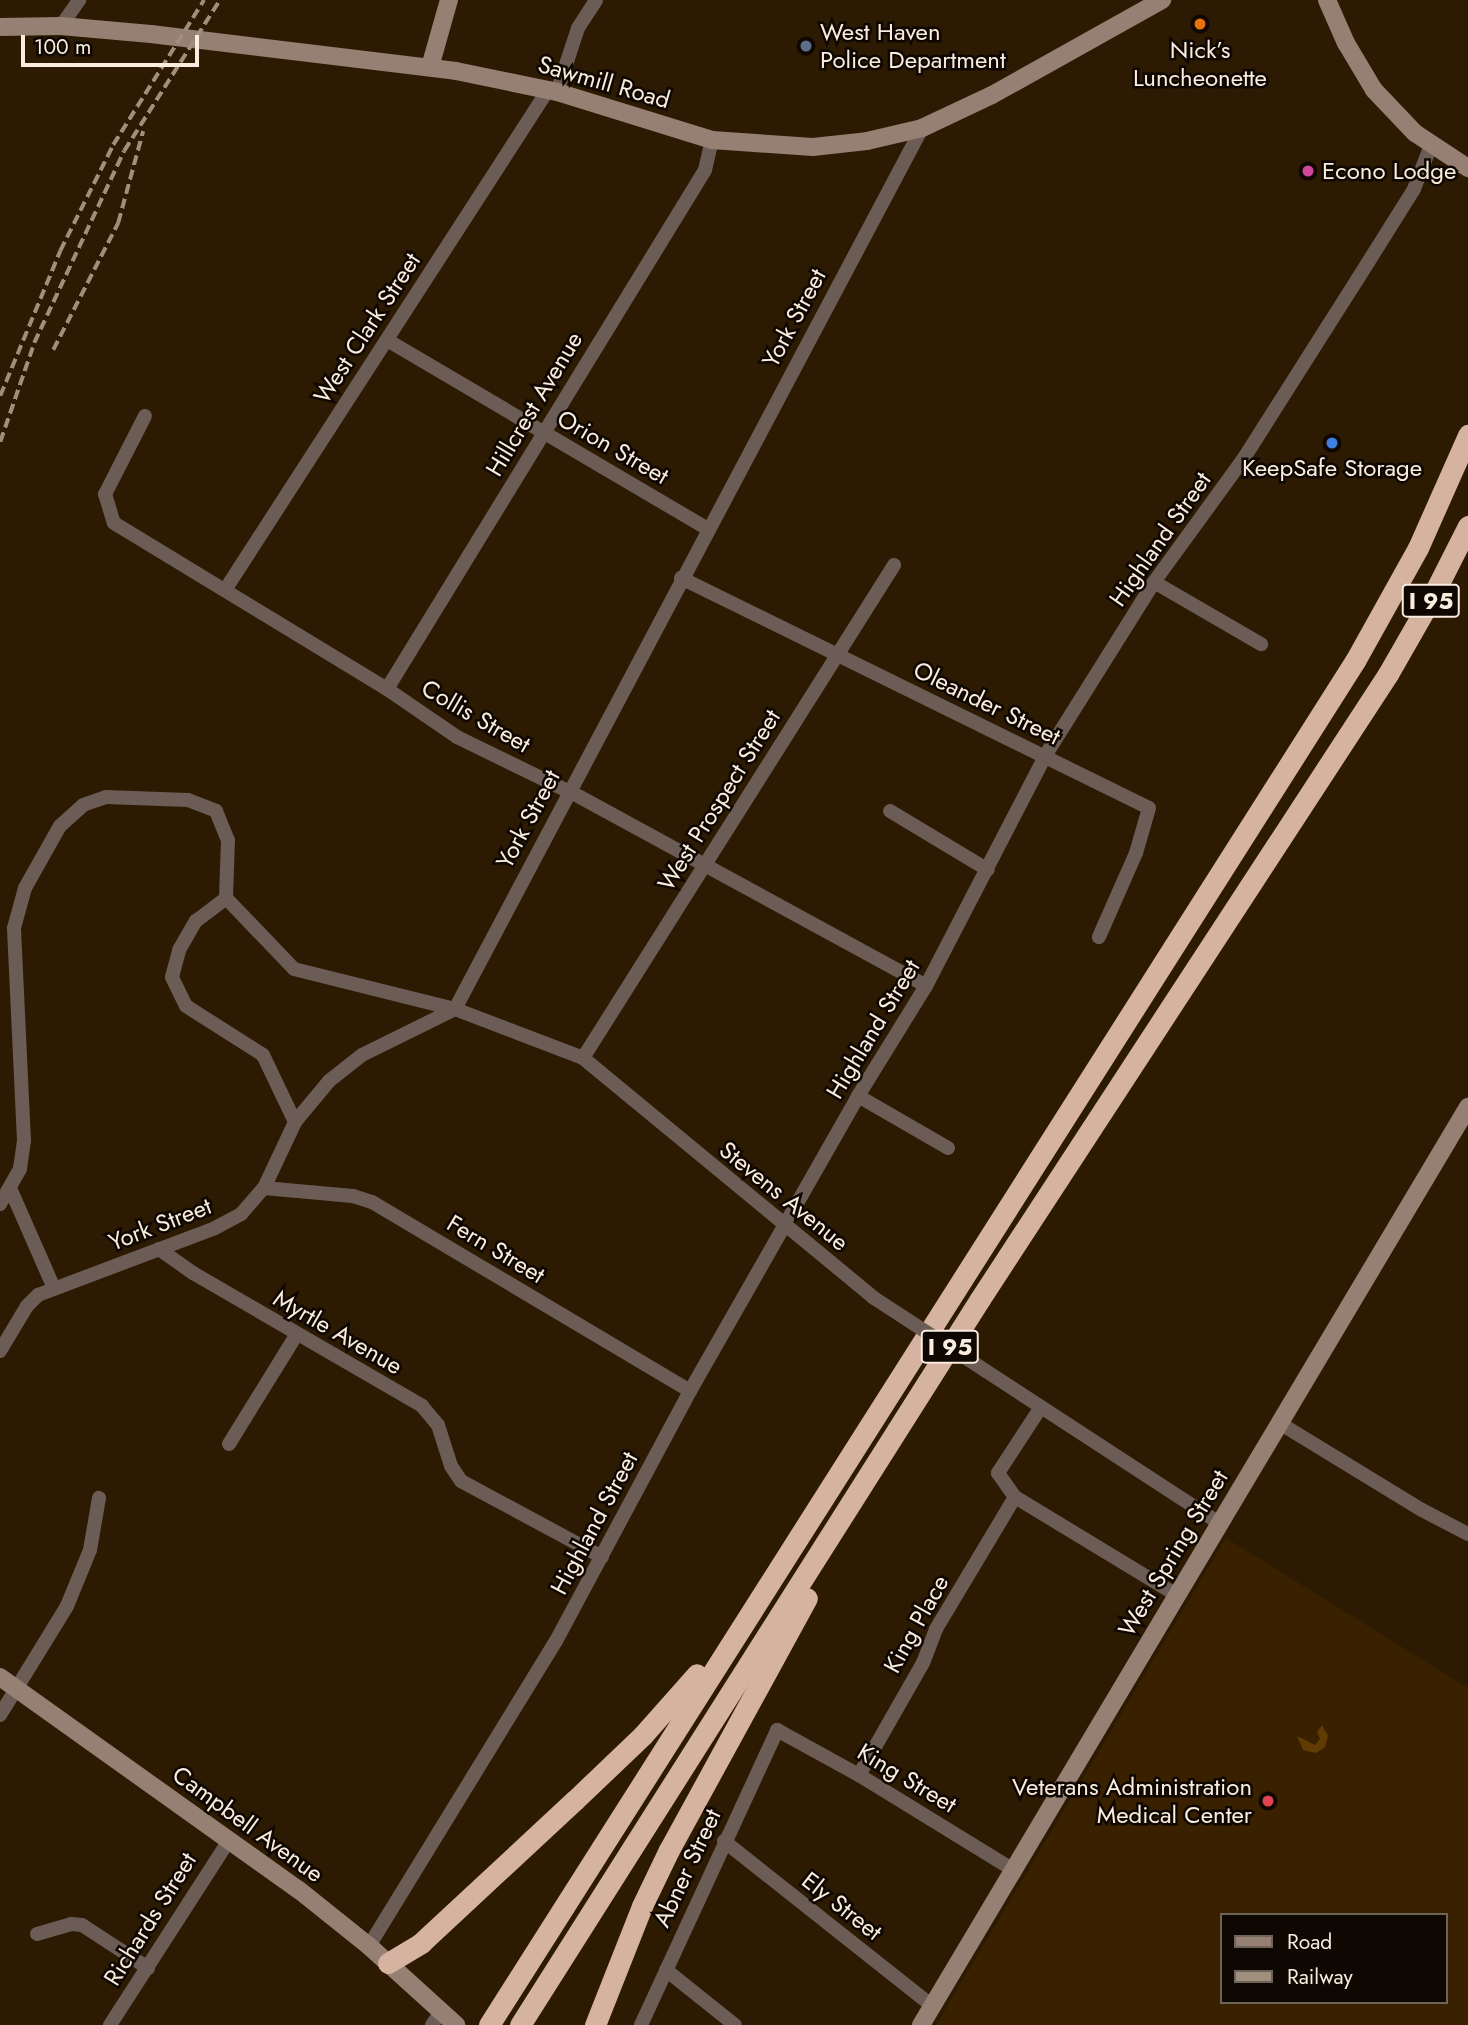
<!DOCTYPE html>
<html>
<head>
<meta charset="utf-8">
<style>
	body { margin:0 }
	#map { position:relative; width:1468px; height:2025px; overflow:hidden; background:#2d1a02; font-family:Jost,sans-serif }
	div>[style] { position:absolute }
	.built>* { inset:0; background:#392100 }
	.green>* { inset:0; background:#603b04 }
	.street>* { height:14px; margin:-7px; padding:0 7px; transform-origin:7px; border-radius:7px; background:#6b5c55 }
	.secondary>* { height:18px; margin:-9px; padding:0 9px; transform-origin:9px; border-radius:9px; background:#967f73 }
	.highway>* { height:21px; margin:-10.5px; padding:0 10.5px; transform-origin:10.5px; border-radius:10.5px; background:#d6b3a0 }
	.rail>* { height:3.5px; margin-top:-1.75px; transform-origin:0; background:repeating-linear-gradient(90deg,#9f8f7c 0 10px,transparent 0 15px) }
	.street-bridge>* { height:14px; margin:-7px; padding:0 7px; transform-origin:7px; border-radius:7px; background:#6b5c55 }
	.dots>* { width:19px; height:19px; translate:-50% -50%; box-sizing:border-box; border:4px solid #0f0701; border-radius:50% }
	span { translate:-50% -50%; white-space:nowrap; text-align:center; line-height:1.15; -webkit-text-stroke:5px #0f0701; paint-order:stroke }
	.shield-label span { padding:2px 5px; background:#0f0701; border:2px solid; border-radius:5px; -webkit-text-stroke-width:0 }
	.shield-label { font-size:23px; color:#faecde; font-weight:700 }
	.poi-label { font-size:24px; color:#faecde }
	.left { translate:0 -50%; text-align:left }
	.right { translate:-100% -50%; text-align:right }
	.street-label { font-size:24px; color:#faecde }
	.legend { position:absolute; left:1220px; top:1913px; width:228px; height:91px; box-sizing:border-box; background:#0f0701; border:2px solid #6d6359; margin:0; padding:9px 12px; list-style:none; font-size:21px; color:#faecde }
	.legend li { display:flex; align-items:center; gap:14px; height:35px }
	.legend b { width:35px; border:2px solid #6d6359 }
	.scale { position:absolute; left:21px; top:35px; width:178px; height:32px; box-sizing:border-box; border:4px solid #faecde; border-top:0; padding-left:9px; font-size:21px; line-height:24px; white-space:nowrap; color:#faecde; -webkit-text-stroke:5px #0f0701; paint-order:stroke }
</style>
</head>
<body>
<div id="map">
	<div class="built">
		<i style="clip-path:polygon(evenodd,1226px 1538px,1468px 1688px,1468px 2025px,936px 2025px,1226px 1538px,1221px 1915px,1445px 1915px,1445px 2002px,1221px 2002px,1221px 1915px)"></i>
	</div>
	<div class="green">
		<i style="clip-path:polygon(1322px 1725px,1328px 1736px,1325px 1747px,1316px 1753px,1303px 1750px,1297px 1736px,1315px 1745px,1320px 1739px,1317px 1732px)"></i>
	</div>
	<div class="street">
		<i style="left:61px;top:26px;width:32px;rotate:-55deg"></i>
		<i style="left:557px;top:92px;width:67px;rotate:-71.8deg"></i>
		<i style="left:578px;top:28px;width:33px;rotate:-57deg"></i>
		<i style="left:387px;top:340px;width:373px;rotate:30.5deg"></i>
		<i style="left:145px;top:416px;width:88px;rotate:117.1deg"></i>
		<i style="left:105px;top:494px;width:30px;rotate:73deg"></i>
		<i style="left:114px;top:523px;width:320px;rotate:31.3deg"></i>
		<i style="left:387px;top:689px;width:85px;rotate:34.4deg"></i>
		<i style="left:457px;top:737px;width:137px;rotate:26deg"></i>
		<i style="left:580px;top:797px;width:394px;rotate:28.6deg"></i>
		<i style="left:681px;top:578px;width:521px;rotate:26.17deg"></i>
		<i style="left:1149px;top:808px;width:47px;rotate:106.1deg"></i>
		<i style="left:1136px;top:853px;width:92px;rotate:113.8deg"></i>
		<i style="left:1154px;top:582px;width:124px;rotate:30.1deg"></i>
		<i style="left:225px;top:590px;width:595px;rotate:-57.14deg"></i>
		<i style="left:387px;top:689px;width:609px;rotate:-58.5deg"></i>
		<i style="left:705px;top:170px;width:31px;rotate:-77deg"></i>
		<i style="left:890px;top:811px;width:114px;rotate:31deg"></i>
		<i style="left:583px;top:1058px;width:583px;rotate:-57.75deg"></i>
		<i style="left:858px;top:1096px;width:104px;rotate:30deg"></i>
		<i style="left:295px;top:1122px;width:74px;rotate:-115.5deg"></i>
		<i style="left:263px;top:1055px;width:91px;rotate:-147.5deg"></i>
		<i style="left:186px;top:1006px;width:32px;rotate:-116deg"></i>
		<i style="left:172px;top:977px;width:28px;rotate:-75deg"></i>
		<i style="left:179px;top:950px;width:34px;rotate:-60deg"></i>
		<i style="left:196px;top:921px;width:38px;rotate:-37deg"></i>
		<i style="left:226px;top:898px;width:98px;rotate:46.2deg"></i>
		<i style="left:294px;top:969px;width:166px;rotate:14deg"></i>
		<i style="left:455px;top:1009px;width:137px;rotate:20.9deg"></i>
		<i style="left:583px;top:1058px;width:377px;rotate:39.5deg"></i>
		<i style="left:10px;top:1188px;width:109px;rotate:66.3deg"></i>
		<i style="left:264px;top:1188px;width:89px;rotate:5.1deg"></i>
		<i style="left:353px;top:1196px;width:20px;rotate:18deg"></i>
		<i style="left:372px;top:1202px;width:370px;rotate:30.7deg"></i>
		<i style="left:0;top:1204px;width:40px;rotate:-60.3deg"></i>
		<i style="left:20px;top:1169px;width:28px;rotate:-82deg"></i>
		<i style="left:24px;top:1141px;width:213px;rotate:-92.7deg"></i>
		<i style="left:14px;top:928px;width:41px;rotate:-74.6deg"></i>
		<i style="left:25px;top:888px;width:71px;rotate:-60.6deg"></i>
		<i style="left:60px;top:826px;width:31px;rotate:-42deg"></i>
		<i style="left:83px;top:805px;width:24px;rotate:-19deg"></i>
		<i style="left:106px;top:797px;width:82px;rotate:2.1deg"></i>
		<i style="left:188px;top:800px;width:30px;rotate:21deg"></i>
		<i style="left:216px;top:811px;width:31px;rotate:68deg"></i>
		<i style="left:228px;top:840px;width:58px;rotate:92deg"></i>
		<i style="left:159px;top:1249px;width:42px;rotate:35.2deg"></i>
		<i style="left:193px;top:1273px;width:265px;rotate:30.1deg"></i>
		<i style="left:422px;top:1406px;width:25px;rotate:50deg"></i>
		<i style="left:438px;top:1425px;width:43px;rotate:72.4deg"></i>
		<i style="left:451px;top:1466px;width:18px;rotate:56deg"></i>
		<i style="left:461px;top:1481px;width:160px;rotate:28.3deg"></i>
		<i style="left:0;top:1351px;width:52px;rotate:-59deg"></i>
		<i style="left:27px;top:1306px;width:16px;rotate:-45deg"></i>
		<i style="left:38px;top:1295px;width:189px;rotate:-20.7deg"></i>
		<i style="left:215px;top:1228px;width:30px;rotate:-28deg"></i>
		<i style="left:241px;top:1214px;width:35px;rotate:-49deg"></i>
		<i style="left:264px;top:1188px;width:73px;rotate:-64.8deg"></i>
		<i style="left:295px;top:1122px;width:53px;rotate:-50.3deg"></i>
		<i style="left:329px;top:1081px;width:42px;rotate:-38.2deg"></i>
		<i style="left:362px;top:1055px;width:104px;rotate:-26.3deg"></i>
		<i style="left:455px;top:1009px;width:997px;rotate:-62.07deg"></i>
		<i style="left:986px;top:1371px;width:278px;rotate:33.1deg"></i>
		<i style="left:1041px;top:1407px;width:79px;rotate:123.1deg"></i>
		<i style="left:998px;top:1473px;width:29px;rotate:55deg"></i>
		<i style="left:1015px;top:1497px;width:189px;rotate:31.2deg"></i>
		<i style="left:1281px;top:1424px;width:165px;rotate:31.4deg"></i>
		<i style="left:1422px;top:1510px;width:52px;rotate:27.6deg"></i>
		<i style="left:229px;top:1444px;width:129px;rotate:-58.3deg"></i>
		<i style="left:0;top:1715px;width:128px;rotate:-58.4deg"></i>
		<i style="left:67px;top:1606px;width:61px;rotate:-67.7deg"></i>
		<i style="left:90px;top:1550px;width:53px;rotate:-80.2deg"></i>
		<i style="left:859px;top:1775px;width:129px;rotate:-60.3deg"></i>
		<i style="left:923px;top:1663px;width:36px;rotate:-69deg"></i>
		<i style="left:936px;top:1629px;width:154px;rotate:-59.1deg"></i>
		<i style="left:724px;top:1841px;width:265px;rotate:38.4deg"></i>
		<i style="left:37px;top:1934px;width:35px;rotate:-16deg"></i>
		<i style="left:71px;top:1924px;width:11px;rotate:5deg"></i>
		<i style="left:82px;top:1925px;width:79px;rotate:33.1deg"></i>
		<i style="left:369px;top:1946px;width:358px;rotate:-58.5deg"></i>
		<i style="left:556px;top:1641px;width:284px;rotate:-61.8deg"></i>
		<i style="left:690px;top:1391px;width:339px;rotate:-60.3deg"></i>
		<i style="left:858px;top:1096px;width:129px;rotate:-58.3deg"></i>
		<i style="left:926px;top:986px;width:259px;rotate:-62.6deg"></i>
		<i style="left:1045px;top:756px;width:205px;rotate:-57.9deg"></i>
		<i style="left:1154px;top:582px;width:153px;rotate:-54deg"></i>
		<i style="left:1244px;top:458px;width:211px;rotate:-57.6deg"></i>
		<i style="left:1357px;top:280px;width:107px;rotate:-57.9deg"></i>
		<i style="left:1414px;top:189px;width:47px;rotate:-68.9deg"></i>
		<i style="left:666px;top:1970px;width:88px;rotate:38.6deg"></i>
		<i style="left:110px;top:2025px;width:221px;rotate:-57.2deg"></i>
		<i style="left:432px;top:2025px;width:17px;rotate:-57deg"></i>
		<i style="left:641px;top:2025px;width:325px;rotate:-65.2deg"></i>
		<i style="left:777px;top:1730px;width:94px;rotate:28.8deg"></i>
		<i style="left:859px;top:1775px;width:180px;rotate:31.6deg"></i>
	</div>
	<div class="secondary">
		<i style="left:1327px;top:0;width:47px;rotate:66.2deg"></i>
		<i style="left:1346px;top:43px;width:55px;rotate:59.2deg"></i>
		<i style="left:1374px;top:90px;width:59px;rotate:46.4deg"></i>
		<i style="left:1415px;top:133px;width:64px;rotate:33.4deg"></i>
		<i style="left:0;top:27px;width:61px;rotate:-0.9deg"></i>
		<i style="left:61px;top:26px;width:90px;rotate:5.1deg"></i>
		<i style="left:151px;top:34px;width:307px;rotate:6.9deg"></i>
		<i style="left:456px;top:71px;width:103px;rotate:11.7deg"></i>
		<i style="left:557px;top:92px;width:162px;rotate:17.2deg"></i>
		<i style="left:712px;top:140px;width:101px;rotate:4deg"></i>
		<i style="left:813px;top:147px;width:54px;rotate:-6.3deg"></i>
		<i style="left:867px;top:141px;width:57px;rotate:-13.3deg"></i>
		<i style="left:922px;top:128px;width:77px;rotate:-25.2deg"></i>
		<i style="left:992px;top:95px;width:195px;rotate:-29.2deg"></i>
		<i style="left:430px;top:67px;width:70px;rotate:-74.2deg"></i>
		<i style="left:0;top:1677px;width:367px;rotate:35.5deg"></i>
		<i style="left:299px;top:1890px;width:90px;rotate:38.7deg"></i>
		<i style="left:369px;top:1946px;width:118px;rotate:42.2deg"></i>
		<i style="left:921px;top:2025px;width:1069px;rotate:-59.21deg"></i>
	</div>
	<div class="highway">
		<i style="left:388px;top:1963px;width:39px;rotate:-31deg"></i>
		<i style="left:421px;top:1943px;width:210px;rotate:-42.9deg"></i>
		<i style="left:575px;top:1800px;width:94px;rotate:-43.7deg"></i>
		<i style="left:643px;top:1735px;width:81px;rotate:-48.5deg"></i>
		<i style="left:489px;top:2025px;width:1616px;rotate:-57.59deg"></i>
		<i style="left:1355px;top:661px;width:129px;rotate:-60.9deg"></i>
		<i style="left:1418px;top:548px;width:124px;rotate:-66.1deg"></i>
		<i style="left:520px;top:2025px;width:859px;rotate:-57.64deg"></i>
		<i style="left:980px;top:1299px;width:746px;rotate:-56.86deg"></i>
		<i style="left:1388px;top:674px;width:86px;rotate:-60.2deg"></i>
		<i style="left:1431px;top:599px;width:82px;rotate:-63.1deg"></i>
		<i style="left:595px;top:2025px;width:128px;rotate:-68.4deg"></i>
		<i style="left:642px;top:1906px;width:62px;rotate:-64.3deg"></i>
		<i style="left:669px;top:1850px;width:287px;rotate:-61.3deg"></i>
	</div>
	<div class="rail">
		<i style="left:53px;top:350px;width:143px;rotate:-62.9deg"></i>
		<i style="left:118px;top:223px;width:95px;rotate:-74.8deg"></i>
		<i style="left:0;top:396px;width:157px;rotate:-67.5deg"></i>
		<i style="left:60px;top:251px;width:119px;rotate:-63.4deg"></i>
		<i style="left:113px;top:145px;width:171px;rotate:-57.9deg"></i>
		<i style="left:0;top:442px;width:105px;rotate:-71deg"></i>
		<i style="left:34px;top:343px;width:212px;rotate:-64.9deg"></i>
		<i style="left:124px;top:151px;width:179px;rotate:-57.6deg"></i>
	</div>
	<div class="street-bridge">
		<i style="left:874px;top:1298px;width:134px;rotate:33.1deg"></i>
	</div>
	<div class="dots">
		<i style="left:1200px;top:24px;background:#e8710a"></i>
		<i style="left:806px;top:46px;background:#5c6f8a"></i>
		<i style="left:1308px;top:171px;background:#d1479c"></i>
		<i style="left:1332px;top:443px;background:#3f7fe0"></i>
		<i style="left:1268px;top:1801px;background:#e0444e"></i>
	</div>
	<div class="shield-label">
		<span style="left:1431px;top:601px">I 95</span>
		<span style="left:950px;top:1347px">I 95</span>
	</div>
	<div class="poi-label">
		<span class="left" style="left:820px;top:46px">West Haven<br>Police Department</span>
		<span style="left:1200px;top:64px">Nick’s<br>Luncheonette</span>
		<span class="left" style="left:1322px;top:171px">Econo Lodge</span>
		<span style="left:1332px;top:468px">KeepSafe Storage</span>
		<span class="right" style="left:1252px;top:1801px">Veterans Administration<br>Medical Center</span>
	</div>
	<div class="street-label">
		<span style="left:604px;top:82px;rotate:16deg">Sawmill Road</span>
		<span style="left:794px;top:318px;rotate:-62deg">York Street</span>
		<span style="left:367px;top:328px;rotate:-57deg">West Clark Street</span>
		<span style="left:534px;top:404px;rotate:-59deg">Hillcrest Avenue</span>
		<span style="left:613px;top:447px;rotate:30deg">Orion Street</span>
		<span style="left:1160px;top:539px;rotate:-55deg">Highland Street</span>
		<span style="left:987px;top:703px;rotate:26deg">Oleander Street</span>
		<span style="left:476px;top:716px;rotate:30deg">Collis Street</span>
		<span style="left:719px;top:800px;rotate:-58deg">West Prospect Street</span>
		<span style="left:528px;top:819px;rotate:-62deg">York Street</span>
		<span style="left:873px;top:1029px;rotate:-59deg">Highland Street</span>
		<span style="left:784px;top:1196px;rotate:39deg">Stevens Avenue</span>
		<span style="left:160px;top:1224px;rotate:-21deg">York Street</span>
		<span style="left:496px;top:1249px;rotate:31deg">Fern Street</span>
		<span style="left:338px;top:1332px;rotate:30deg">Myrtle Avenue</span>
		<span style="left:594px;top:1523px;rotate:-62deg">Highland Street</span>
		<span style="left:1173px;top:1553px;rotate:-59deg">West Spring Street</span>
		<span style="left:916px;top:1624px;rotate:-61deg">King Place</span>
		<span style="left:907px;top:1778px;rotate:31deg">King Street</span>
		<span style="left:248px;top:1824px;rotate:36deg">Campbell Avenue</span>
		<span style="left:687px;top:1868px;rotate:-65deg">Abner Street</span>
		<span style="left:842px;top:1906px;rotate:38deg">Ely Street</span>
		<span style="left:150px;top:1919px;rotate:-58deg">Richards Street</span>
	</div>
	<ul class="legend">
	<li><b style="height:9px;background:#967f73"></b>Road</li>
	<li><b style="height:9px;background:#9f8f7c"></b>Railway</li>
	</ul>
	<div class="scale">100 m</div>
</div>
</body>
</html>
